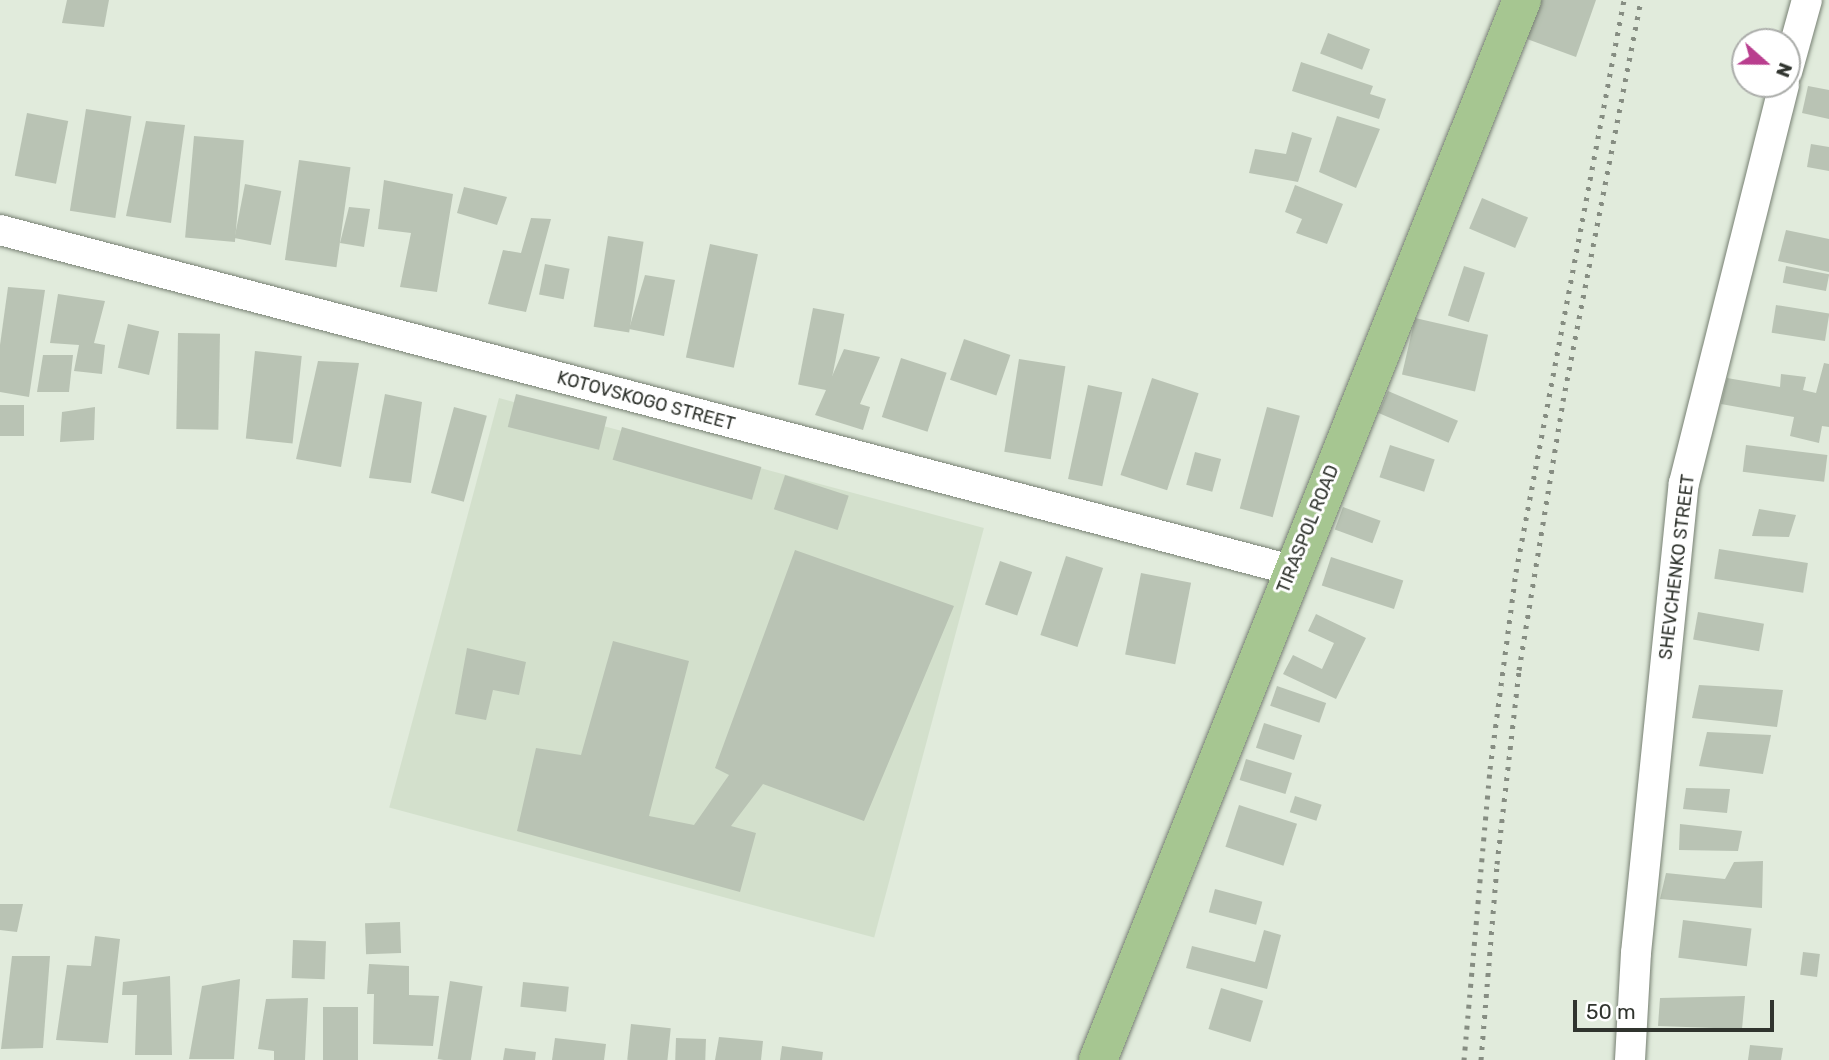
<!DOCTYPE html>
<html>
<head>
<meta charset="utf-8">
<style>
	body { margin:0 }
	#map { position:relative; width:1829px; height:1060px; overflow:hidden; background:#e1ebdc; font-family:Rubik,sans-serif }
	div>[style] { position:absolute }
	.built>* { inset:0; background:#d3e0cc; transform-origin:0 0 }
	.building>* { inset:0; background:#b9c3b4; transform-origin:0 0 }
	.roads { filter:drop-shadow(0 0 2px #778073) drop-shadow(0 0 2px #778073) }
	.minor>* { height:30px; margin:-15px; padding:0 15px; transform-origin:15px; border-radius:15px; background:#fff }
	.primary>* { height:38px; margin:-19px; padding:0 19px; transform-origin:19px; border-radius:19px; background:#a6c691 }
	.rail>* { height:5px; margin-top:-2.5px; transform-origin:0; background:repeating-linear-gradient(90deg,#868d82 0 3.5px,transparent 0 10.5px) }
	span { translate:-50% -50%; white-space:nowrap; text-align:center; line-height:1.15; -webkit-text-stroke:6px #fff; paint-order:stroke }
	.street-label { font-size:18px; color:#30342e }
	.north { position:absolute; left:1731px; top:28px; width:70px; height:70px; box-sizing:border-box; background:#fff; border:2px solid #acaeab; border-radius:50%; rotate:111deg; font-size:19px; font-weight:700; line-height:28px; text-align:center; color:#30342e }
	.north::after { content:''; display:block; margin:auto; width:24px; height:32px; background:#b93e8e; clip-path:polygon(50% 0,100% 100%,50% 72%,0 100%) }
	.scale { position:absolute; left:1573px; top:1000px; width:201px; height:32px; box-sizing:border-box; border:4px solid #30342e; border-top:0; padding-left:9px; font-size:21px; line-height:24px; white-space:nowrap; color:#30342e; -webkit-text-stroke:5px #fff; paint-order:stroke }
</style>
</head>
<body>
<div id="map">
	<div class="built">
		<i style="left:499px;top:398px;width:502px;height:424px;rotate:15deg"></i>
	</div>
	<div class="building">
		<i style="clip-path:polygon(67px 0,109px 0,104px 27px,62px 23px)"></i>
		<i style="clip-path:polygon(1541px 0,1596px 0,1576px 57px,1527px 39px)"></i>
		<i style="left:1328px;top:33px;width:45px;height:22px;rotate:21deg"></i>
		<i style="clip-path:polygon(1301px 62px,1373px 86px,1370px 94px,1386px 99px,1379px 119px,1292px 91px)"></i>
		<i style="clip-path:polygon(1808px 86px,1829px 90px,1829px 119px,1802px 113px)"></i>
		<i style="left:86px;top:109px;width:46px;height:103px;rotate:9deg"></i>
		<i style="left:27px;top:113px;width:42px;height:64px;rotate:11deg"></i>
		<i style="clip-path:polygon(1337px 116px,1380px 129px,1356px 188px,1319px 172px)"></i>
		<i style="clip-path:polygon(146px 121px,185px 125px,171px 223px,126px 216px)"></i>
		<i style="clip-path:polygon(1292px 132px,1312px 138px,1298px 182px,1249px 173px,1255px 149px,1286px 154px)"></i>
		<i style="left:194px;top:136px;width:50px;height:102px;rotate:5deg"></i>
		<i style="clip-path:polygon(1811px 144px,1829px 147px,1829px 171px,1807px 167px)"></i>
		<i style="left:299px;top:160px;width:52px;height:101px;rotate:8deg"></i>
		<i style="clip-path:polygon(384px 180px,453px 194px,437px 292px,400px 287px,411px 233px,378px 229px)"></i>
		<i style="left:245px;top:184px;width:37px;height:55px;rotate:11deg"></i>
		<i style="clip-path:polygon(1295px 185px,1343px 204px,1327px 244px,1296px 233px,1302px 219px,1285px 212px)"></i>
		<i style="clip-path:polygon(464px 187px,507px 197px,497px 225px,457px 213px)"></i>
		<i style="left:1482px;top:198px;width:50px;height:33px;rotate:23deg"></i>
		<i style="clip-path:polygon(349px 207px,370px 209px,364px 247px,340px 243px)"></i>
		<i style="clip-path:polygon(531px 218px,551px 219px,526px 312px,488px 304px,503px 250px,521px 253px)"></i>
		<i style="clip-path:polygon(1786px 230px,1829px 239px,1829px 272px,1778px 261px)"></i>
		<i style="left:608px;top:236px;width:36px;height:92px;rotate:9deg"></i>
		<i style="left:710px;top:244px;width:49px;height:116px;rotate:12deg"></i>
		<i style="left:545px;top:264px;width:25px;height:31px;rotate:11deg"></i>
		<i style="left:1464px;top:266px;width:22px;height:52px;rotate:18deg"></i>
		<i style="left:1786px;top:266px;width:44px;height:17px;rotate:11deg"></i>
		<i style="clip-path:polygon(645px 275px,675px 280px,664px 336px,629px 329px)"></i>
		<i style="clip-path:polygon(8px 287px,45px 290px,29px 397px,0 392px,0 345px)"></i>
		<i style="clip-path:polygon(58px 294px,105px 301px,94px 343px,105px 345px,102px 374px,74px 371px,79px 345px,50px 343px)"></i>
		<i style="left:1776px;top:305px;width:54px;height:28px;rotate:9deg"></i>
		<i style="left:813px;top:308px;width:32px;height:78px;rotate:11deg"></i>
		<i style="left:1415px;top:318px;width:75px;height:58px;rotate:13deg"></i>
		<i style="left:128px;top:324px;width:32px;height:45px;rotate:13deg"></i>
		<i style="left:178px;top:333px;width:42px;height:96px;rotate:1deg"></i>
		<i style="left:964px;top:339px;width:49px;height:43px;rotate:19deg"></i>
		<i style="clip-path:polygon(844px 349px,880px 357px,860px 404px,870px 407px,863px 430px,815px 415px)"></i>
		<i style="left:255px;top:351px;width:47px;height:88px;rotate:6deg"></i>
		<i style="clip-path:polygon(43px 355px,73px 355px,69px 392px,37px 392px)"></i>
		<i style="left:901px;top:358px;width:48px;height:62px;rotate:18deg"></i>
		<i style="left:1019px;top:359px;width:47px;height:94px;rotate:9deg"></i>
		<i style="clip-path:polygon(318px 361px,359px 363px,341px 467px,296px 459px)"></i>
		<i style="clip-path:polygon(1824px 363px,1829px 364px,1829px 427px,1822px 426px,1819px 443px,1790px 436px,1794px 417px,1721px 404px,1727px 378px,1780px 387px,1781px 374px,1806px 377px,1803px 390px,1816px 393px)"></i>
		<i style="left:1152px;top:378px;width:49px;height:102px;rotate:18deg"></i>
		<i style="left:1088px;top:385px;width:35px;height:96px;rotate:12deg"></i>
		<i style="left:1388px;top:391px;width:76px;height:24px;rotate:23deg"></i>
		<i style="clip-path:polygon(385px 394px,422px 402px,411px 483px,369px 478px)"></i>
		<i style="left:516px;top:394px;width:94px;height:34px;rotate:14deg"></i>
		<i style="left:24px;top:405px;width:31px;height:24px;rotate:90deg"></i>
		<i style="clip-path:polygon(95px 407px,94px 440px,60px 442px,62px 412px)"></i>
		<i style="left:454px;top:407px;width:34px;height:89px;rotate:15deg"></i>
		<i style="left:1267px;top:407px;width:34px;height:105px;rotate:15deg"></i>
		<i style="left:622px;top:427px;width:145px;height:34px;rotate:16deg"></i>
		<i style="left:1390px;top:445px;width:47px;height:34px;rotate:18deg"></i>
		<i style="left:1746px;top:445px;width:82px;height:27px;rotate:7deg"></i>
		<i style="left:1195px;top:452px;width:27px;height:34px;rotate:15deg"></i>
		<i style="left:785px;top:475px;width:67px;height:36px;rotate:18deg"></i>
		<i style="left:1343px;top:507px;width:40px;height:24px;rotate:20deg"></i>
		<i style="clip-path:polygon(1759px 509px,1796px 515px,1789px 537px,1752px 536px)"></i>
		<i style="left:1719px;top:549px;width:90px;height:30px;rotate:9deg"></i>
		<i style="clip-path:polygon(795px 550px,954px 606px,864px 821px,763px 784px,731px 826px,756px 833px,740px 892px,517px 831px,536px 748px,581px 755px,613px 641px,689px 661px,649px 816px,694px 825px,729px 775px,715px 768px)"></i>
		<i style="left:1066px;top:556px;width:39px;height:83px;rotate:18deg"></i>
		<i style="left:1331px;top:557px;width:76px;height:30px;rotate:18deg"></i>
		<i style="left:1000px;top:561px;width:34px;height:46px;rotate:19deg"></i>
		<i style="left:1141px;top:573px;width:51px;height:83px;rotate:11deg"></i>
		<i style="left:1698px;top:612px;width:67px;height:28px;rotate:10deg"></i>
		<i style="clip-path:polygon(1316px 614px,1366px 638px,1336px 699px,1283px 674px,1293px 655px,1322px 669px,1334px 643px,1308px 631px)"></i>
		<i style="clip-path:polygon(467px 648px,526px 662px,519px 695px,493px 690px,486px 720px,455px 714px)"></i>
		<i style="clip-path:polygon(1699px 685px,1783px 690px,1777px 727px,1692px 718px)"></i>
		<i style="left:1277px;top:686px;width:52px;height:21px;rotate:19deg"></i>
		<i style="left:1264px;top:723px;width:40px;height:26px;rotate:18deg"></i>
		<i style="clip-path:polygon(1707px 732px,1771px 735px,1763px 774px,1699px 766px)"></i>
		<i style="left:1246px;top:759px;width:48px;height:22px;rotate:17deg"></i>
		<i style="clip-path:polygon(1686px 788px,1730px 789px,1727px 813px,1683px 809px)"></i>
		<i style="left:1295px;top:796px;width:28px;height:17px;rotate:18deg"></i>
		<i style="left:1239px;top:805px;width:61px;height:44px;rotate:18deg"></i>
		<i style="clip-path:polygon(1680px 824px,1742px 831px,1738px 851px,1679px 850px)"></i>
		<i style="clip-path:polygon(1763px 861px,1762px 908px,1660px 899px,1666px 873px,1725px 879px,1734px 862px)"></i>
		<i style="left:1215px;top:889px;width:49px;height:24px;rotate:15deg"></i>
		<i style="clip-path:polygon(0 904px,23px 904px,17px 932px,0 930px)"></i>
		<i style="left:1683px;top:920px;width:69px;height:38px;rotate:7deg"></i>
		<i style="left:400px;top:922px;width:31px;height:35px;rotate:88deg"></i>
		<i style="clip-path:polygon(1264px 930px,1281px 935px,1267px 989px,1186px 968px,1192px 946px,1255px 962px)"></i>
		<i style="clip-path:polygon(95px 936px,120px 939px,108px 1043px,56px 1040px,67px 965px,91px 966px)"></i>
		<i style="left:293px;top:940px;width:33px;height:38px;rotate:2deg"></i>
		<i style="left:1803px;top:952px;width:17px;height:23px;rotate:7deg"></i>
		<i style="clip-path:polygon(12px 956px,50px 956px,43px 1048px,1px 1049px)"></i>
		<i style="clip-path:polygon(369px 964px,409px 966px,409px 995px,439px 996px,433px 1046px,373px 1044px,374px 994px,367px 994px)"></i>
		<i style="clip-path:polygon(170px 976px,172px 1055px,135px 1055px,137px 995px,122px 995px,123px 982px)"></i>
		<i style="clip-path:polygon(240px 979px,234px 1059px,189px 1059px,202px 986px)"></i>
		<i style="left:450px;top:981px;width:33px;height:79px;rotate:9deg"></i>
		<i style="left:523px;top:982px;width:46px;height:25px;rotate:6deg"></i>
		<i style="left:1221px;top:988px;width:44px;height:43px;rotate:17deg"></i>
		<i style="clip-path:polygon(1745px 996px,1742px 1029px,1658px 1026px,1660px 998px)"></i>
		<i style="clip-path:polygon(308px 998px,305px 1060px,274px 1060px,274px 1051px,258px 1049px,266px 999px)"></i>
		<i style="left:358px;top:1007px;width:53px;height:35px;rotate:90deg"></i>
		<i style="left:631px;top:1024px;width:40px;height:36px;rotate:6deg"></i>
		<i style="clip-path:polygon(719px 1037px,763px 1041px,761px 1060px,715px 1060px)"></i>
		<i style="clip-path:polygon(555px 1038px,606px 1044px,604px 1060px,552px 1060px)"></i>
		<i style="left:676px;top:1038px;width:30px;height:22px;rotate:2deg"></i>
		<i style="clip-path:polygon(1750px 1045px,1783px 1048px,1781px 1060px,1748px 1060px)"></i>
		<i style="clip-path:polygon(782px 1046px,823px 1052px,822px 1060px,780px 1060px)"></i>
		<i style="clip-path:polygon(505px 1048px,536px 1052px,535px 1060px,503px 1060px)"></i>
	</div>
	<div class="roads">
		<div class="minor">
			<i style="left:1787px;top:72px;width:75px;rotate:-74.5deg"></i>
			<i style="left:0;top:230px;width:1335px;rotate:14.75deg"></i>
			<i style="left:1630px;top:1060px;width:107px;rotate:-86.8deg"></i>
			<i style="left:1636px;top:953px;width:472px;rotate:-84.2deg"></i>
			<i style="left:1684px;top:483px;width:411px;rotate:-75.9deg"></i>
		</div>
		<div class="primary">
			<i style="left:1098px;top:1060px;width:1142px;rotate:-68.2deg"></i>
		</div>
	</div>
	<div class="rail">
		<i style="left:1464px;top:1060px;width:292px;rotate:-84.9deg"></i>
		<i style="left:1490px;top:769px;width:199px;rotate:-82.5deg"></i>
		<i style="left:1516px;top:572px;width:582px;rotate:-79.31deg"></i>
		<i style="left:1481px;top:1060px;width:197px;rotate:-85.3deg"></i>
		<i style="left:1497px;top:864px;width:195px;rotate:-83.5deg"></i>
		<i style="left:1519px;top:670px;width:273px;rotate:-80.7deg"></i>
		<i style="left:1563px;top:401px;width:409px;rotate:-79deg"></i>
	</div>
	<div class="street-label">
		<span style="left:646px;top:401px;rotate:15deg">KOTOVSKOGO STREET</span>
		<span style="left:1308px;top:529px;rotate:-68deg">TIRASPOL ROAD</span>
		<span style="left:1677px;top:567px;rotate:-83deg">SHEVCHENKO STREET</span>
	</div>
	<div class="north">N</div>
	<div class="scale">50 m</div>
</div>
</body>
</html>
